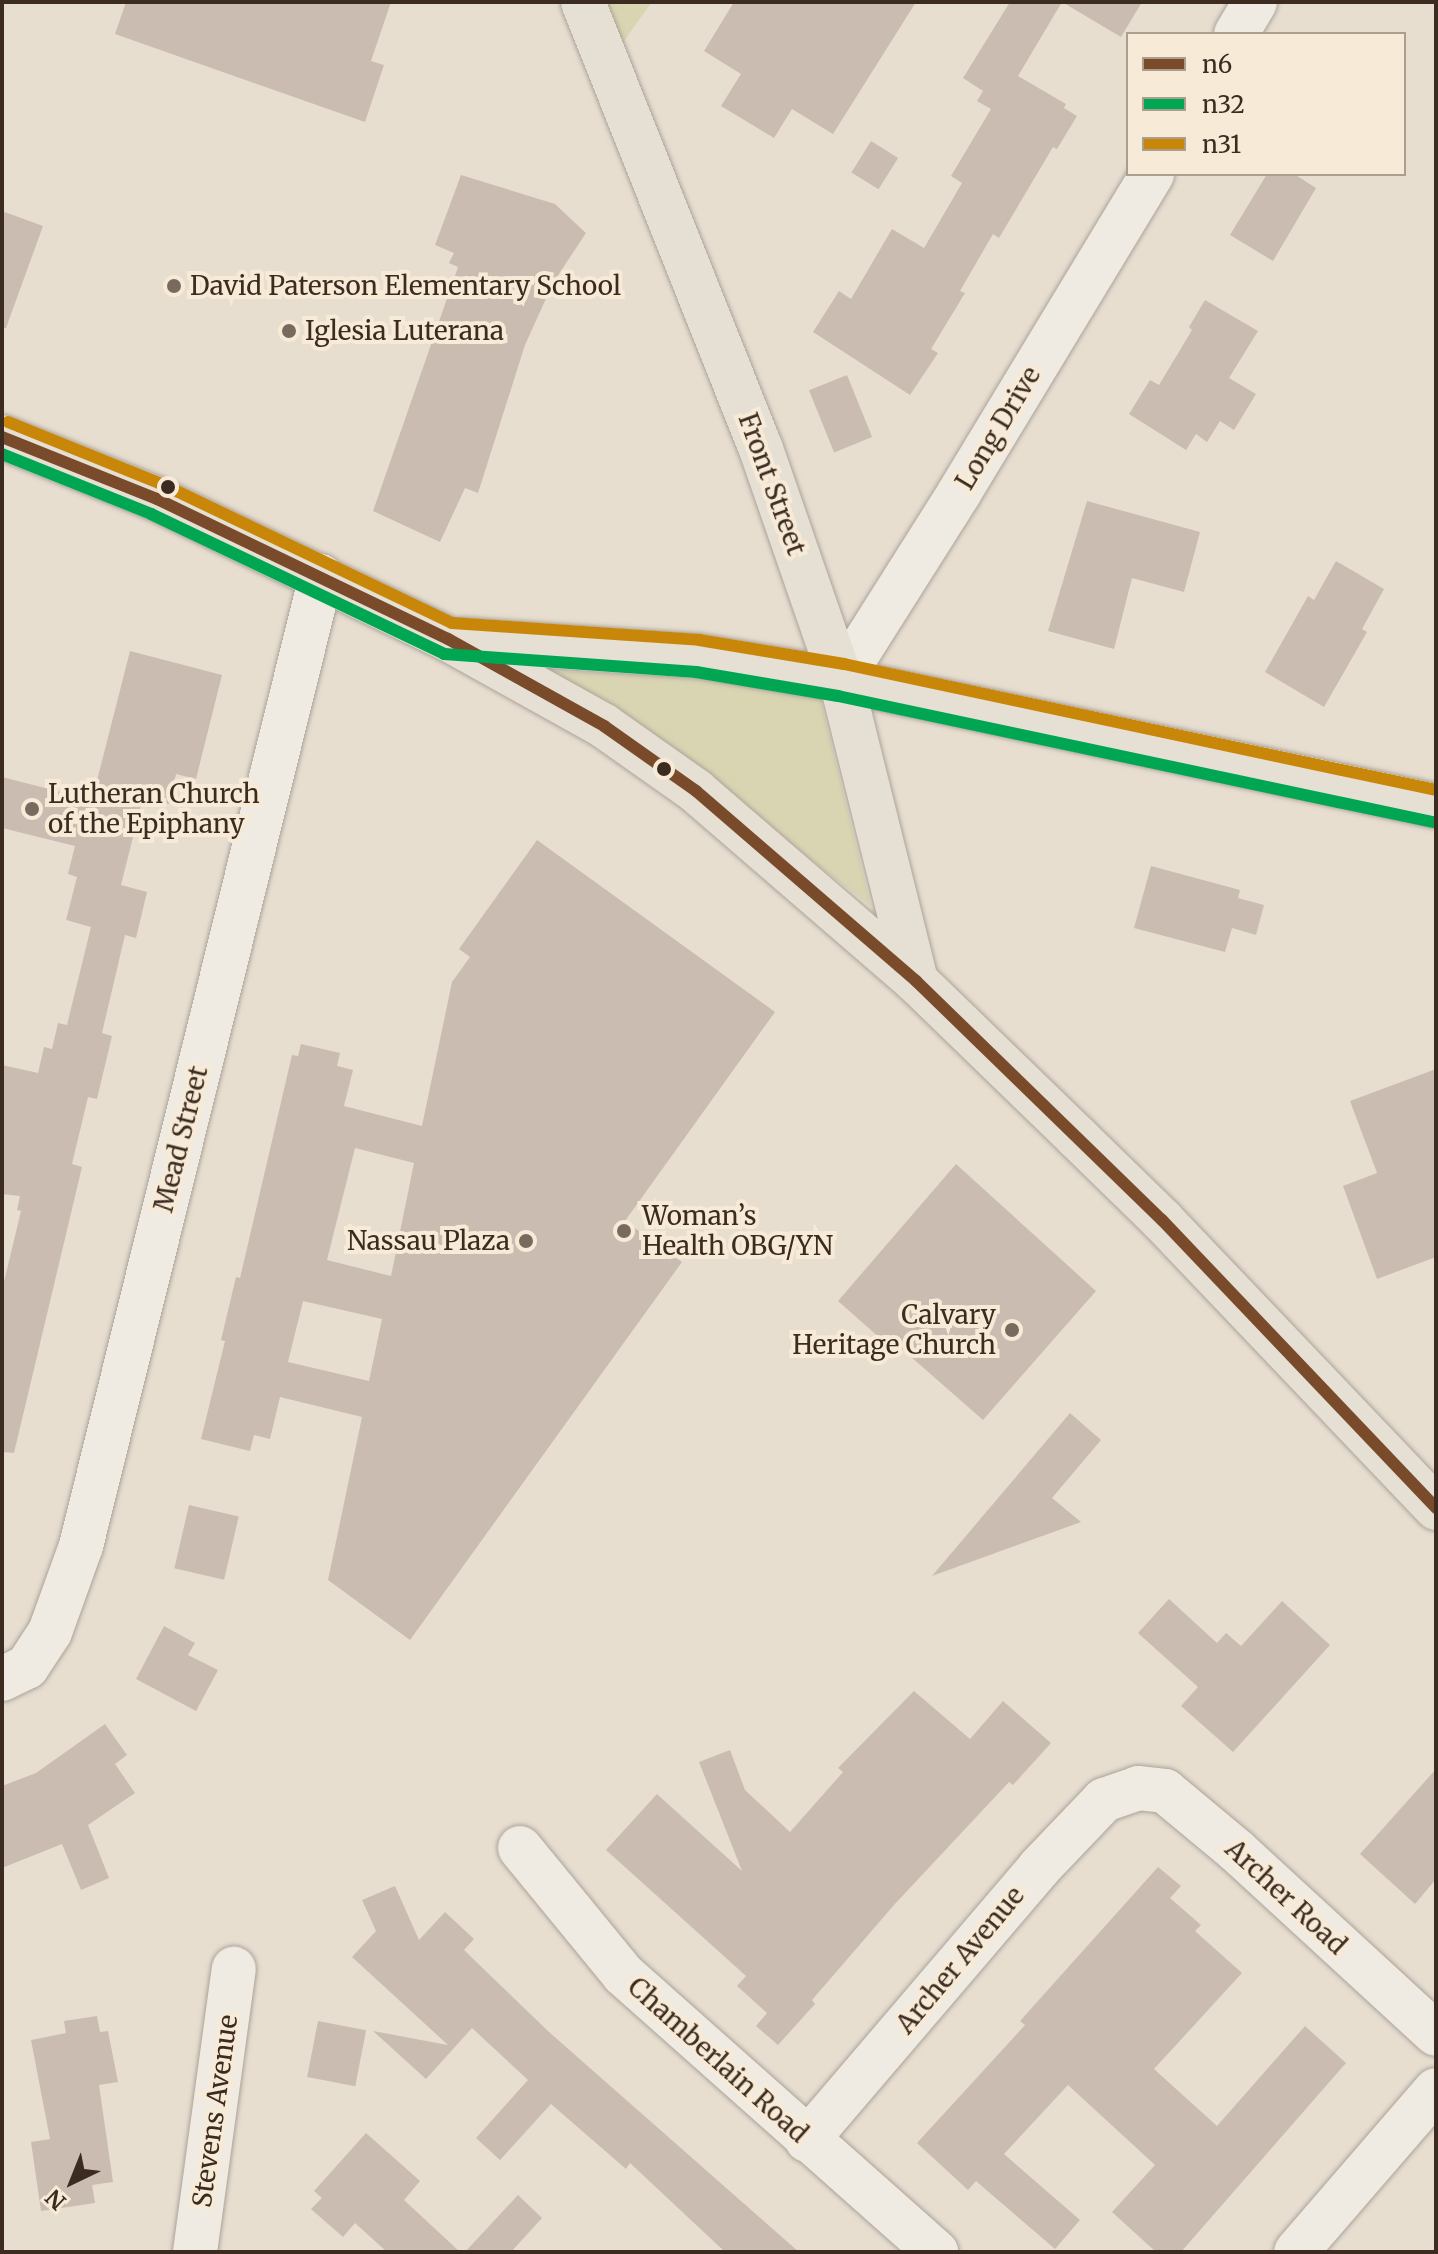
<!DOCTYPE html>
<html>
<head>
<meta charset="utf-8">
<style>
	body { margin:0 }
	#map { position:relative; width:1438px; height:2254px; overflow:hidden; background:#e7ded0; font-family:Merriweather,serif }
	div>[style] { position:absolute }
	.green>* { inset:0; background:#d9d5b2 }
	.building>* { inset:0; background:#cabcb1; transform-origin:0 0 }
	.roads { filter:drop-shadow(0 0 2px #aca399) drop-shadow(0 0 2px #aca399) }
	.minor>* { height:44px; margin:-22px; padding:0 22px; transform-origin:22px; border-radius:22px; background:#efeae2 }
	.major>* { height:44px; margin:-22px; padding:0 22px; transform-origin:22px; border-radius:22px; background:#e6dfd3 }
	.bus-1>* { height:12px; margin:-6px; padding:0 6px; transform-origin:6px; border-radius:6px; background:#7a4b2a }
	.bus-2>* { height:12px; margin:-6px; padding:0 6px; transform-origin:6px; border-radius:6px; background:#00a651 }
	.bus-3>* { height:12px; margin:-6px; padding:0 6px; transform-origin:6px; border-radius:6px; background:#c88708 }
	.dots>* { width:22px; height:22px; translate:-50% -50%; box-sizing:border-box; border:4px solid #f7ebd7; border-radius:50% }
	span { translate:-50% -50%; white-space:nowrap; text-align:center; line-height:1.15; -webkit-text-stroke:8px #f7ebd7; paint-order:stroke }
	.poi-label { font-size:26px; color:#3c2b20 }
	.left { translate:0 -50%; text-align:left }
	.right { translate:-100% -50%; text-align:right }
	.street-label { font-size:26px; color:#3c2b20 }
	.frame { position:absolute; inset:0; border:4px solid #3c2b20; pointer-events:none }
	.legend { position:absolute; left:1126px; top:32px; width:280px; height:144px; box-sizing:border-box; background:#f7ebd7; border:2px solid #ac9e8e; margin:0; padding:10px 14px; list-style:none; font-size:24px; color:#3c2b20 }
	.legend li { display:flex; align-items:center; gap:16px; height:40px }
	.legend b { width:40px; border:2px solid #ac9e8e }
	.north { position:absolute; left:32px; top:2142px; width:80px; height:80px; -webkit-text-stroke:6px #f7ebd7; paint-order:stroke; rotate:223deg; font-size:22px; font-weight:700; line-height:32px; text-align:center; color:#3c2b20 }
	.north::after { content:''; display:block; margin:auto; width:28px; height:36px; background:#3c2b20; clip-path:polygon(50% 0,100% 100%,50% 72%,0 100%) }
</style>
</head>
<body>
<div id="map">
	<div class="green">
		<i style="clip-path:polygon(588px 2px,652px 2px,611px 59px)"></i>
		<i style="clip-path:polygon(554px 671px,664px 676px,819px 693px,871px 906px,649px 736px)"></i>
	</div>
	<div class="building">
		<i style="clip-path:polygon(126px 2px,391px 2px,371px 61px,384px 65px,365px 122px,115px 34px)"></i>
		<i style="clip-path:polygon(734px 2px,916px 2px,833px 134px,792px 109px,774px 138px,721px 106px,741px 74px,704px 51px)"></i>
		<i style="clip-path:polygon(1010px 2px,1062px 2px,1018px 76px,1066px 104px,1064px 108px,1077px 116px,1057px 149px,1053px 147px,999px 238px,993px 234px,960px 291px,965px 293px,931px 349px,938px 353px,910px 395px,813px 332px,839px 291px,851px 299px,892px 229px,924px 248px,962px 183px,951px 176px,991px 109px,977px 101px,983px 91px,963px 78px)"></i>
		<i style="clip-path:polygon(1062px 2px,1142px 2px,1121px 37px)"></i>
		<i style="left:871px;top:141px;width:32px;height:37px;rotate:32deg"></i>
		<i style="clip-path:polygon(1267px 174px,1294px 174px,1316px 188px,1273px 261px,1230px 235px)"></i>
		<i style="clip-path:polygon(461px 175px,555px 204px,586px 233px,553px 283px,525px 345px,478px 493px,465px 488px,440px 542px,373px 511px,458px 267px,449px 263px,454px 253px,435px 245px)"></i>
		<i style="clip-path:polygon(2px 211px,43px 226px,6px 328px,2px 328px)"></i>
		<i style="clip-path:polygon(1205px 300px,1258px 331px,1229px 378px,1256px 394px,1234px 430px,1220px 421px,1207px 442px,1196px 434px,1186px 450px,1129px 414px,1150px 380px,1159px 385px,1192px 330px,1189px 327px)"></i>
		<i style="left:847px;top:375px;width:67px;height:41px;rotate:68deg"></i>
		<i style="clip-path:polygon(1087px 501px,1200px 532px,1184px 592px,1132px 578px,1114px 649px,1048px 631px)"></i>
		<i style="clip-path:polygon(1336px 561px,1384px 589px,1362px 629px,1367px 632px,1324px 707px,1265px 672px,1308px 596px,1314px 600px)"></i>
		<i style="clip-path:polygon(130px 651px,222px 675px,196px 779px,176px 774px,169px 804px,143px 797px,121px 885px,147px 892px,136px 938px,125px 935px,102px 1033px,112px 1036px,97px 1099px,88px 1097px,72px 1164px,82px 1167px,14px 1453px,2px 1452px,2px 1290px,21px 1211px,17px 1210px,20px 1196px,2px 1194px,2px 1065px,38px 1073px,44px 1047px,52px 1049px,58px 1023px,67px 1025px,91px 927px,66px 920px,77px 877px,68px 874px,75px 846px,2px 828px,2px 777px,92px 800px)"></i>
		<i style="clip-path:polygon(evenodd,537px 840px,775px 1012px,625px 1221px,682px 1262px,410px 1640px,328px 1580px,362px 1417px,280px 1397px,270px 1439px,254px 1435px,250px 1451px,201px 1439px,225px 1341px,221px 1340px,236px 1277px,240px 1278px,292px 1055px,298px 1056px,301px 1044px,340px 1053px,337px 1066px,353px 1070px,344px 1106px,422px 1126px,452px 982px,470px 957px,459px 949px,537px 840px,355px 1148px,414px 1163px,391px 1276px,327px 1260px,355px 1148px,537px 840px,303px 1301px,382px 1319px,369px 1381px,288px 1362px,303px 1301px)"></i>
		<i style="clip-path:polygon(1151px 866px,1240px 890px,1238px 898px,1264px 905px,1256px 935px,1232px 928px,1225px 952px,1134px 928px)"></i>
		<i style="clip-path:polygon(1436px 1069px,1436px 1257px,1377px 1279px,1343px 1186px,1377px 1173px,1350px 1101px)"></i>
		<i style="clip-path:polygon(956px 1164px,1096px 1291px,983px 1420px,902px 1349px,898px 1354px,838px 1301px)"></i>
		<i style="clip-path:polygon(1070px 1413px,1101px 1440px,1052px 1498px,1081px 1522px,932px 1576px)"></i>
		<i style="left:189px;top:1505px;width:51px;height:65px;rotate:13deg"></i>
		<i style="clip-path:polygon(1169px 1599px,1217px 1643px,1226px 1633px,1241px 1646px,1282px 1601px,1330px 1645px,1233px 1752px,1181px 1706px,1198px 1687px,1138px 1633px)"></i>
		<i style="clip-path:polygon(164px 1626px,195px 1643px,188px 1655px,218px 1670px,196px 1711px,136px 1679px)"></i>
		<i style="clip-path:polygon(914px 1691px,970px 1739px,1003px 1701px,1051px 1743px,1013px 1785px,1009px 1782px,894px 1905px,812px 2000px,815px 2004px,778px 2045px,756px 2026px,767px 2013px,737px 1986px,746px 1976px,606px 1850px,657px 1794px,742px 1871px,699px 1762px,730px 1750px,745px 1790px,790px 1832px,843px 1772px,838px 1768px)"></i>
		<i style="clip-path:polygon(105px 1724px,127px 1755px,115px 1764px,135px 1793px,88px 1825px,109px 1878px,81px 1890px,62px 1844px,2px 1868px,2px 1786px,36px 1773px)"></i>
		<i style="clip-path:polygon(1436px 1769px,1436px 1879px,1415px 1904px,1360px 1854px)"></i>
		<i style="clip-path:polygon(1158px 1867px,1181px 1886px,1170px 1898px,1201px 1925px,1195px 1931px,1242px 1973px,1154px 2069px,1217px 2126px,1305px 2026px,1346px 2063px,1181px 2252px,1156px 2252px,1112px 2212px,1155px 2165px,1068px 2085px,1004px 2154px,1080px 2220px,1055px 2249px,976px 2181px,968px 2190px,917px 2143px,1025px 2025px,1020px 2021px)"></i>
		<i style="clip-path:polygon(395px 1886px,419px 1940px,445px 1912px,474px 1939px,464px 1950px,549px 2032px,799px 2252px,725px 2252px,630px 2163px,626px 2169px,551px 2104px,500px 2160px,476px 2138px,528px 2080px,472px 2028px,426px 2079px,373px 2031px,448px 2045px,352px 1957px,376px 1931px,362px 1900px)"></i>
		<i style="clip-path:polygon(97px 2016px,100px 2032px,108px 2031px,118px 2082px,99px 2085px,113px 2182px,92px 2185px,95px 2203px,41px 2211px,31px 2142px,50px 2139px,31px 2040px,66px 2033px,64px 2021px)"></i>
		<i style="left:318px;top:2021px;width:49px;height:57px;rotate:11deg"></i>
		<i style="clip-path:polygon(366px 2133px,420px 2181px,404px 2200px,460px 2252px,387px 2252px,355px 2223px,343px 2237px,311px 2209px,322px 2198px,314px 2191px)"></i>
		<i style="clip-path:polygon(518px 2195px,542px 2218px,511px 2252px,465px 2252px)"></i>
	</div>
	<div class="roads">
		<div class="minor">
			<i style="left:1236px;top:34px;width:37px;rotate:-59deg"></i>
			<i style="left:841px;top:680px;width:221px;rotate:-57.7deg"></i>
			<i style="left:959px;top:493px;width:373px;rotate:-58.8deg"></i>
			<i style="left:2px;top:1679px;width:28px;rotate:-26deg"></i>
			<i style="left:27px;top:1667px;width:42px;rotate:-56.7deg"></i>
			<i style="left:50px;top:1632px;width:91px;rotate:-70.2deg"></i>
			<i style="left:81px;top:1546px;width:999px;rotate:-76.1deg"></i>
			<i style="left:520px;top:1848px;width:163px;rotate:50.7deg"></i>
			<i style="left:623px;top:1974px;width:419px;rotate:41.6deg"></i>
			<i style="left:807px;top:2140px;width:358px;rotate:-49.5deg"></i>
			<i style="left:1039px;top:1868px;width:94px;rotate:-46.3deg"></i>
			<i style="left:1104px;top:1800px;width:36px;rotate:-19deg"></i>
			<i style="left:1138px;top:1788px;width:27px;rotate:6deg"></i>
			<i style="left:1165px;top:1791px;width:94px;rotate:39.8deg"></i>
			<i style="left:1237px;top:1851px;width:270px;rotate:42.6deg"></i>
			<i style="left:195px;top:2252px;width:286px;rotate:-82.2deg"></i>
			<i style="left:1296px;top:2252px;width:214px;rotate:-49.2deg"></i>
		</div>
		<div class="major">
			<i style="left:583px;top:2px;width:481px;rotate:68.3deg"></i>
			<i style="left:761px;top:449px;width:244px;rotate:70.9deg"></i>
			<i style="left:841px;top:680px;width:310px;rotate:76deg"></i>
			<i style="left:2px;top:437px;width:167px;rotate:21.8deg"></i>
			<i style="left:157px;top:499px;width:323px;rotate:25.7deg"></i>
			<i style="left:448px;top:639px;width:179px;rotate:29.1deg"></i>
			<i style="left:604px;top:726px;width:113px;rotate:35.2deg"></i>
			<i style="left:696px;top:791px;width:291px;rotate:40.8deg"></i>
			<i style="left:916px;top:981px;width:224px;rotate:44.1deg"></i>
			<i style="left:1077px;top:1137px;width:119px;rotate:44.3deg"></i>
			<i style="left:1162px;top:1220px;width:398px;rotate:46.4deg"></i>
			<i style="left:462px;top:640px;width:237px;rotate:3.9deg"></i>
			<i style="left:698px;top:656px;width:145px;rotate:9.5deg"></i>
			<i style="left:841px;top:680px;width:608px;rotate:11.96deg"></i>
		</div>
	</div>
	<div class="bus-1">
		<i style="left:2px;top:437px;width:167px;rotate:21.8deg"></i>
		<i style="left:157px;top:499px;width:323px;rotate:25.7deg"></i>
		<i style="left:448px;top:639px;width:179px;rotate:29.1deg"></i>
		<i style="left:604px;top:726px;width:113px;rotate:35.2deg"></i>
		<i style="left:696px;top:791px;width:291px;rotate:40.8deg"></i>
		<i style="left:916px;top:981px;width:343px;rotate:44.2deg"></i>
		<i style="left:1162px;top:1220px;width:398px;rotate:46.4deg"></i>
	</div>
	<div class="bus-2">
		<i style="left:2px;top:454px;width:161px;rotate:21.9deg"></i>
		<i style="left:151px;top:514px;width:325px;rotate:25.5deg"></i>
		<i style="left:444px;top:654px;width:253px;rotate:4.1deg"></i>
		<i style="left:696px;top:672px;width:144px;rotate:9.6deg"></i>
		<i style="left:838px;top:696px;width:608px;rotate:11.96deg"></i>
	</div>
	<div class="bus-3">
		<i style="left:8px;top:422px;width:168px;rotate:22deg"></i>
		<i style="left:164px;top:485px;width:319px;rotate:25.6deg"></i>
		<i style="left:452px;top:623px;width:248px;rotate:3.9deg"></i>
		<i style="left:699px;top:640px;width:147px;rotate:9.4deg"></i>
		<i style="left:844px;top:664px;width:605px;rotate:12.02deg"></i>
	</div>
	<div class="dots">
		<i style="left:174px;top:286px;background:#786a5e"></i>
		<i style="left:289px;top:331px;background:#786a5e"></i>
		<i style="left:168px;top:487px;background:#3c2b20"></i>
		<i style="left:664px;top:769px;background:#3c2b20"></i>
		<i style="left:32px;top:809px;background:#786a5e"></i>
		<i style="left:624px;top:1231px;background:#786a5e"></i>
		<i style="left:526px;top:1241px;background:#786a5e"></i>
		<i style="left:1012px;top:1330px;background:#786a5e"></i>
	</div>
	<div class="poi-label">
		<span class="left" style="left:190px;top:286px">David Paterson Elementary School</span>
		<span class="left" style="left:305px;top:331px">Iglesia Luterana</span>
		<span class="left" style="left:48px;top:809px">Lutheran Church<br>of the Epiphany</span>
		<span class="left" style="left:642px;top:1231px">Woman’s<br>Health OBG/YN</span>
		<span class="right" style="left:510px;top:1241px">Nassau Plaza</span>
		<span class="right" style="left:996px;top:1330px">Calvary<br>Heritage Church</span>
	</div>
	<div class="street-label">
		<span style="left:998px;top:428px;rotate:-59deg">Long Drive</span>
		<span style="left:772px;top:484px;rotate:70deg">Front Street</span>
		<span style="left:181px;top:1139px;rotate:-76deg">Mead Street</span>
		<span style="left:1286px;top:1897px;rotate:43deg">Archer Road</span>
		<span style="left:960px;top:1960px;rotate:-50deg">Archer Avenue</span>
		<span style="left:718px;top:2060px;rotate:42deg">Chamberlain Road</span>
		<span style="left:215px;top:2111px;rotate:-82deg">Stevens Avenue</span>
	</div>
	<div class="frame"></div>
	<ul class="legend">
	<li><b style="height:10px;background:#7a4b2a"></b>n6</li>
	<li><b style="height:10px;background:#00a651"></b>n32</li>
	<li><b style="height:10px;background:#c88708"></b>n31</li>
	</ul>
	<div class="north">N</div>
</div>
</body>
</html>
